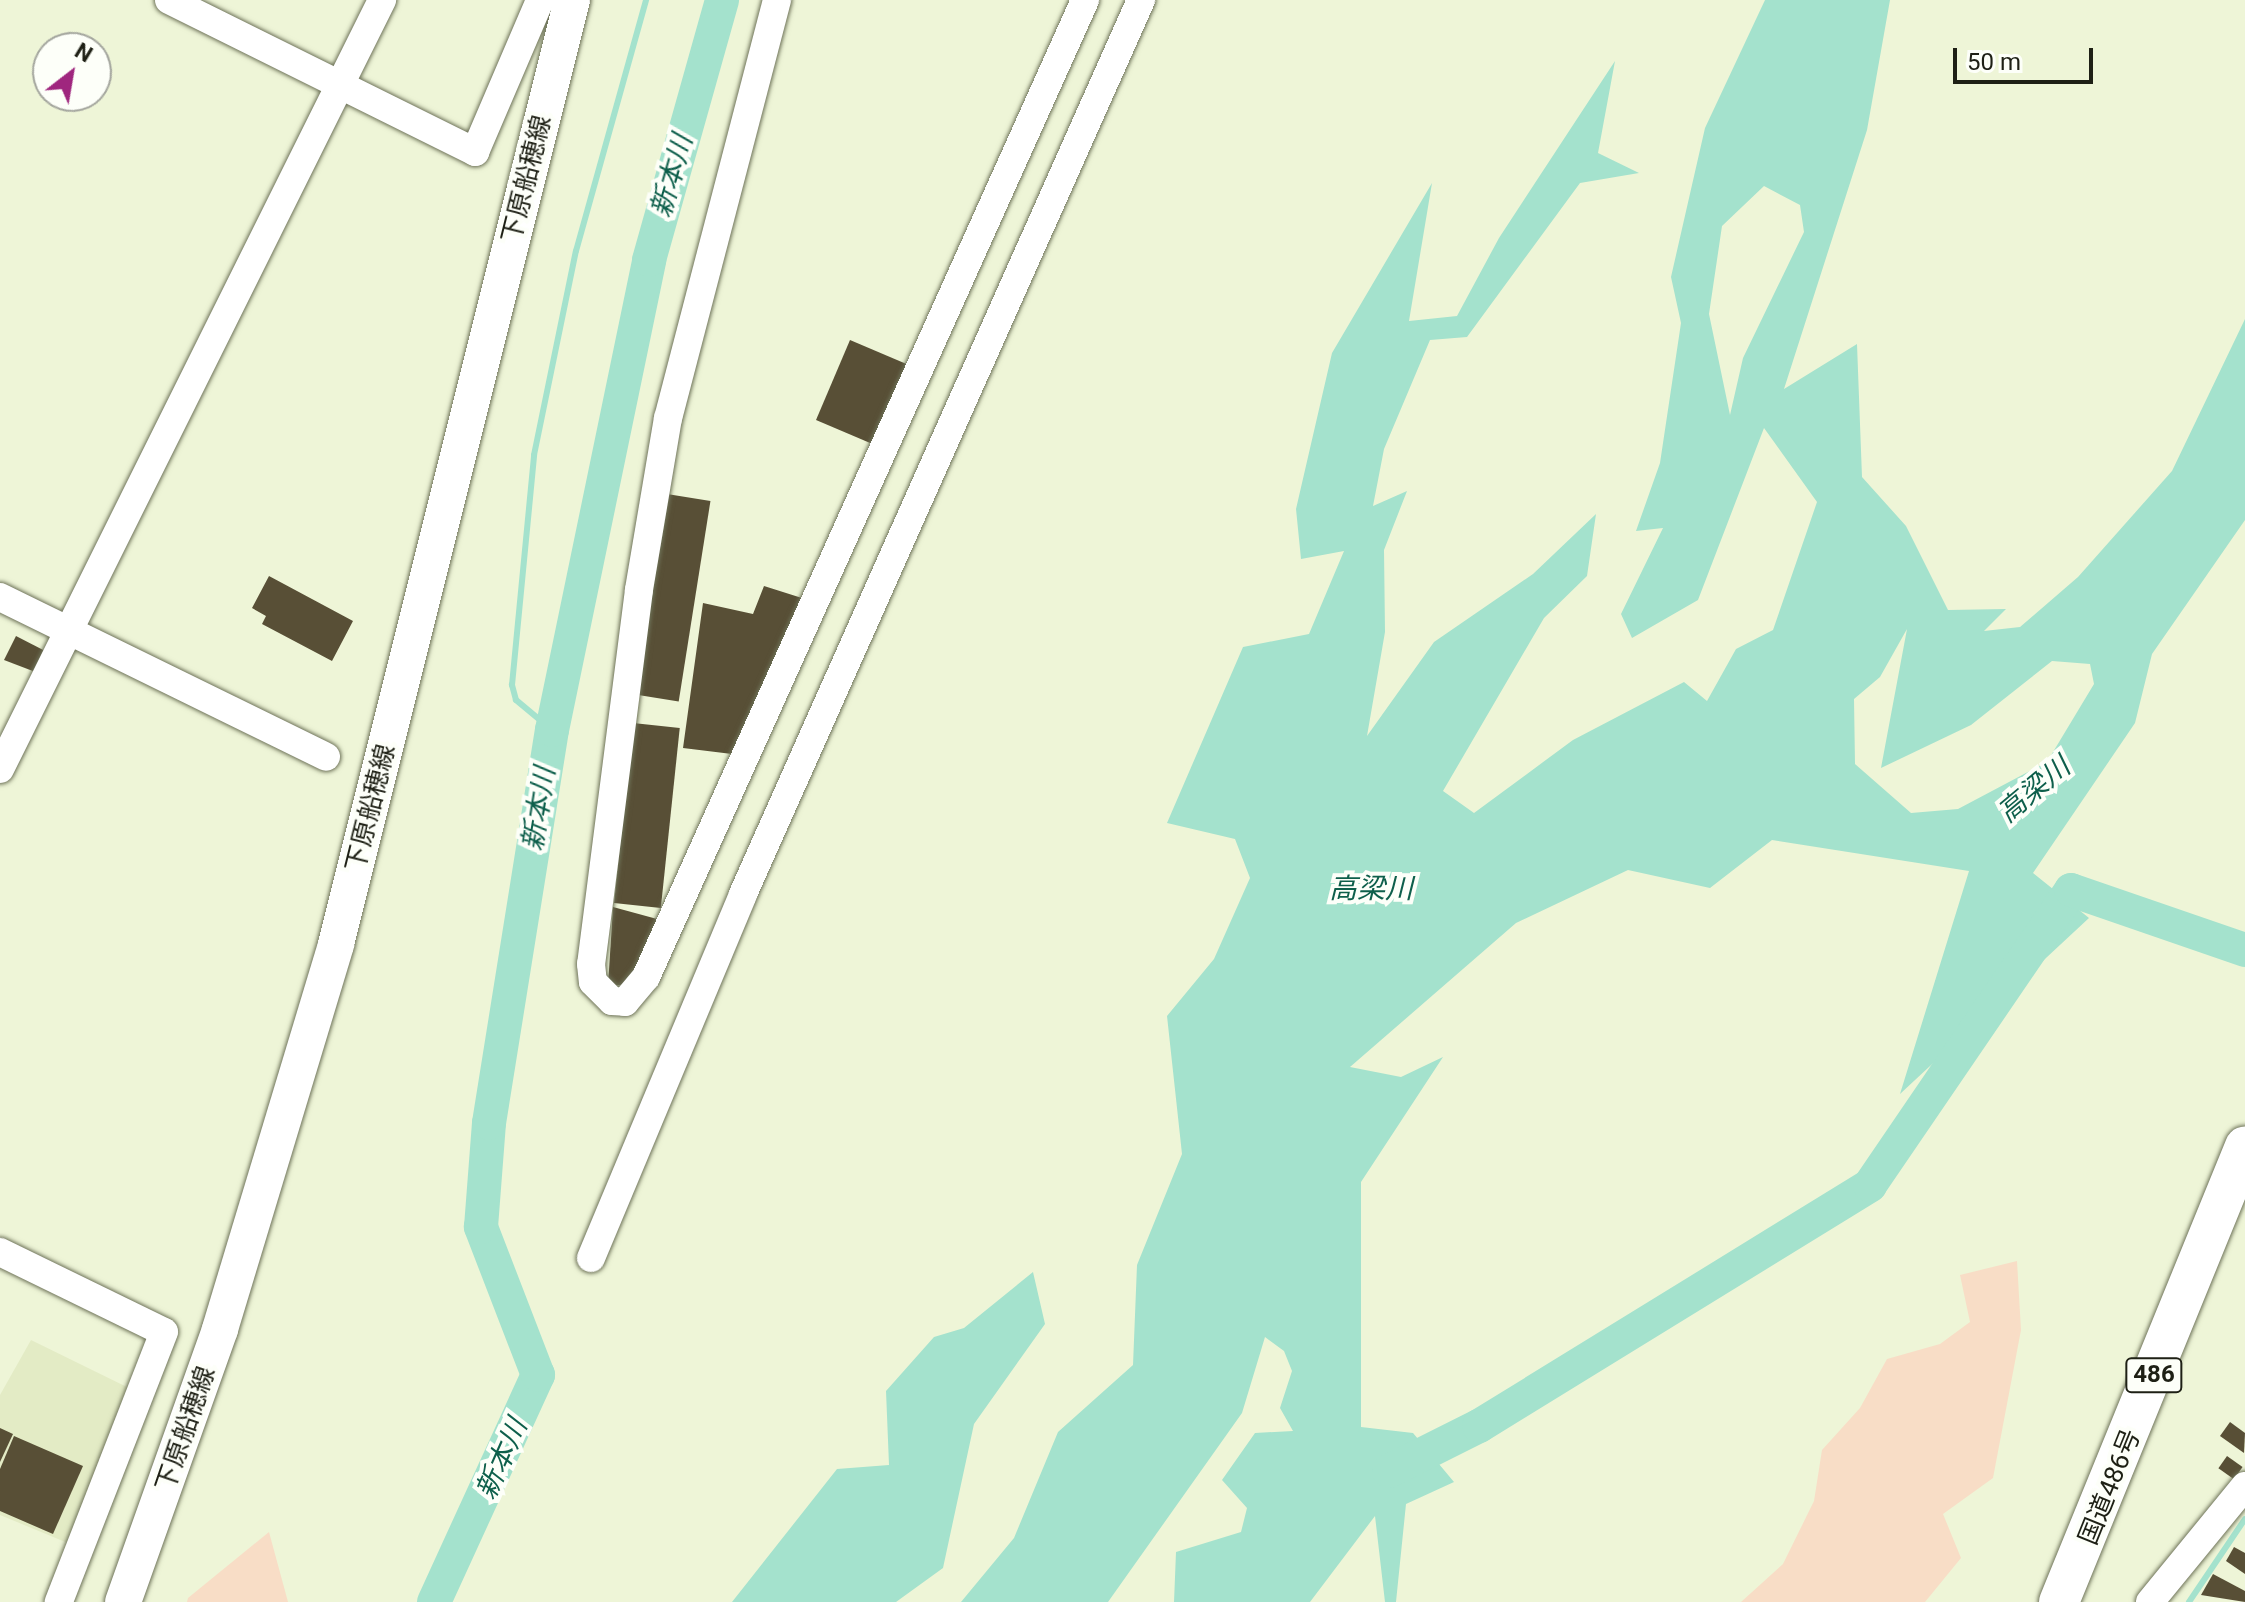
<!DOCTYPE html>
<html>
<head>
<meta charset="utf-8">
<style>
	body { margin:0 }
	#map { position:relative; width:2245px; height:1602px; overflow:hidden; background:#eef5d7; font-family:Roboto,"Noto Sans JP",sans-serif }
	div>[style] { position:absolute }
	.built>* { inset:0; background:#e3ebc5 }
	.green>* { inset:0; background:#f8ddc6 }
	.water>* { inset:0; background:#a4e2cd }
	.stream>* { height:6px; margin:-3px; padding:0 3px; transform-origin:3px; border-radius:3px; background:#a4e2cd }
	.river>* { height:34px; margin:-17px; padding:0 17px; transform-origin:17px; border-radius:17px; background:#a4e2cd }
	.building>* { inset:0; background:#584f36; transform-origin:0 0 }
	.roads { filter:drop-shadow(0 0 2px #6e7359) drop-shadow(0 0 2px #6e7359) }
	.minor>* { height:28px; margin:-14px; padding:0 14px; transform-origin:14px; border-radius:14px; background:#fff }
	.major>* { height:36px; margin:-18px; padding:0 18px; transform-origin:18px; border-radius:18px; background:#fff }
	.highway>* { height:40px; margin:-20px; padding:0 20px; transform-origin:20px; border-radius:20px; background:#fff }
	span { translate:-50% -50%; white-space:nowrap; text-align:center; line-height:1.15; -webkit-text-stroke:8px #fdfff9; paint-order:stroke }
	.shield-label span { padding:2px 6px; background:#fdfff9; border:2px solid; border-radius:6px; -webkit-text-stroke-width:0 }
	.shield-label { font-size:24px; color:#1e2015; font-weight:700 }
	.street-label { font-size:26px; color:#1e2015 }
	.water-label { font-size:28px; color:#0e5f4b; font-style:italic }
	.north { position:absolute; left:32px; top:32px; width:80px; height:80px; box-sizing:border-box; background:#fdfff9; border:2px solid #a4a69e; border-radius:50%; rotate:31deg; font-size:22px; font-weight:700; line-height:32px; text-align:center; color:#1e2015 }
	.north::after { content:''; display:block; margin:auto; width:28px; height:36px; background:#9f267e; clip-path:polygon(50% 0,100% 100%,50% 72%,0 100%) }
	.scale { position:absolute; left:1953px; top:48px; width:140px; height:36px; box-sizing:border-box; border:4px solid #1e2015; border-top:0; padding-left:10px; font-size:24px; line-height:28px; white-space:nowrap; color:#1e2015; -webkit-text-stroke:6px #fdfff9; paint-order:stroke }
</style>
</head>
<body>
<div id="map">
	<div class="built">
		<i style="clip-path:polygon(31px 1340px,135px 1391px,75px 1546px,0 1515px,0 1395px)"></i>
	</div>
	<div class="green">
		<i style="clip-path:polygon(2017px 1261px,2021px 1330px,1993px 1478px,1943px 1514px,1961px 1558px,1925px 1602px,1741px 1602px,1783px 1564px,1814px 1501px,1822px 1450px,1860px 1408px,1887px 1359px,1940px 1344px,1970px 1322px,1960px 1275px)"></i>
		<i style="clip-path:polygon(269px 1532px,288px 1602px,187px 1602px,188px 1598px)"></i>
	</div>
	<div class="water">
		<i style="clip-path:polygon(evenodd,1765px 0,1890px 0,1867px 130px,1784px 389px,1857px 344px,1862px 477px,1906px 526px,1948px 610px,2006px 609px,1984px 631px,2020px 627px,2078px 577px,2172px 471px,2245px 319px,2245px 520px,2152px 654px,2135px 723px,2033px 873px,2089px 918px,1900px 1094px,1969px 871px,1772px 840px,1710px 888px,1628px 870px,1516px 923px,1350px 1067px,1401px 1077px,1443px 1057px,1361px 1182px,1361px 1427px,1413px 1433px,1454px 1482px,1406px 1504px,1396px 1602px,1385px 1602px,1375px 1516px,1310px 1602px,1174px 1602px,1176px 1552px,1241px 1532px,1247px 1508px,1222px 1480px,1255px 1433px,1293px 1431px,1280px 1408px,1292px 1371px,1284px 1351px,1265px 1337px,1242px 1413px,1108px 1602px,961px 1602px,1014px 1538px,1058px 1432px,1133px 1365px,1137px 1265px,1182px 1154px,1167px 1016px,1214px 959px,1250px 878px,1235px 839px,1167px 823px,1243px 647px,1309px 634px,1344px 551px,1301px 559px,1296px 509px,1332px 353px,1432px 183px,1409px 321px,1457px 316px,1499px 238px,1615px 61px,1598px 153px,1639px 173px,1580px 183px,1467px 337px,1430px 340px,1384px 449px,1373px 506px,1407px 491px,1384px 550px,1385px 632px,1367px 736px,1434px 642px,1533px 574px,1596px 514px,1587px 576px,1544px 618px,1443px 791px,1474px 813px,1573px 740px,1684px 682px,1707px 701px,1736px 649px,1773px 630px,1817px 502px,1764px 428px,1698px 600px,1632px 638px,1621px 614px,1663px 528px,1636px 531px,1660px 463px,1681px 323px,1671px 277px,1705px 128px,1765px 0,1764px 186px,1800px 205px,1804px 232px,1743px 358px,1730px 415px,1709px 314px,1722px 226px,1764px 186px,1765px 0,1907px 629px,1881px 768px,1971px 725px,2052px 661px,2090px 664px,2094px 684px,2047px 762px,1958px 809px,1911px 813px,1855px 764px,1854px 699px,1880px 677px,1907px 629px)"></i>
		<i style="clip-path:polygon(1033px 1272px,1045px 1324px,974px 1424px,943px 1568px,896px 1602px,732px 1602px,837px 1469px,889px 1465px,886px 1391px,934px 1337px,964px 1328px)"></i>
	</div>
	<div class="stream">
		<i style="left:552px;top:730px;width:47px;rotate:-140.2deg"></i>
		<i style="left:516px;top:700px;width:16px;rotate:-105deg"></i>
		<i style="left:512px;top:685px;width:231px;rotate:-84.5deg"></i>
		<i style="left:534px;top:455px;width:208px;rotate:-78.4deg"></i>
		<i style="left:576px;top:251px;width:261px;rotate:-74.4deg"></i>
		<i style="left:2189px;top:1602px;width:100px;rotate:-56deg"></i>
	</div>
	<div class="river">
		<i style="left:1389px;top:1471px;width:101px;rotate:-26.6deg"></i>
		<i style="left:1479px;top:1426px;width:459px;rotate:-31.6deg"></i>
		<i style="left:1870px;top:1185px;width:357px;rotate:-55.7deg"></i>
		<i style="left:2071px;top:890px;width:184px;rotate:19deg"></i>
		<i style="left:434px;top:1602px;width:250px;rotate:-65.4deg"></i>
		<i style="left:538px;top:1375px;width:159px;rotate:-111.1deg"></i>
		<i style="left:481px;top:1227px;width:104px;rotate:-85.6deg"></i>
		<i style="left:489px;top:1123px;width:398px;rotate:-80.9deg"></i>
		<i style="left:552px;top:730px;width:480px;rotate:-78.3deg"></i>
		<i style="left:649px;top:260px;width:270px;rotate:-74.3deg"></i>
	</div>
	<div class="building">
		<i style="left:850px;top:340px;width:69px;height:87px;rotate:23deg"></i>
		<i style="left:667px;top:494px;width:44px;height:203px;rotate:9deg"></i>
		<i style="clip-path:polygon(269px 576px,353px 621px,332px 661px,262px 624px,266px 616px,252px 608px)"></i>
		<i style="clip-path:polygon(764px 586px,805px 599px,732px 754px,683px 748px,703px 603px,753px 614px)"></i>
		<i style="clip-path:polygon(16px 636px,49px 653px,38px 673px,4px 660px)"></i>
		<i style="left:633px;top:723px;width:47px;height:181px;rotate:6deg"></i>
		<i style="clip-path:polygon(613px 907px,657px 919px,630px 984px,608px 986px)"></i>
		<i style="clip-path:polygon(2230px 1422px,2245px 1433px,2244px 1453px,2220px 1436px)"></i>
		<i style="clip-path:polygon(0 1428px,13px 1434px,0 1462px)"></i>
		<i style="clip-path:polygon(14px 1436px,83px 1466px,53px 1534px,0 1511px,0 1469px)"></i>
		<i style="left:2227px;top:1456px;width:19px;height:15px;rotate:35deg"></i>
		<i style="clip-path:polygon(2234px 1547px,2245px 1553px,2245px 1574px,2226px 1561px)"></i>
		<i style="clip-path:polygon(2213px 1574px,2245px 1591px,2245px 1602px,2201px 1595px)"></i>
	</div>
	<div class="roads">
		<div class="minor">
			<i style="left:169px;top:0;width:342px;rotate:26.4deg"></i>
			<i style="left:475px;top:152px;width:165px;rotate:-66.8deg"></i>
			<i style="left:777px;top:0;width:432px;rotate:104.6deg"></i>
			<i style="left:668px;top:418px;width:174px;rotate:99.6deg"></i>
			<i style="left:639px;top:590px;width:377px;rotate:97.3deg"></i>
			<i style="left:591px;top:964px;width:18px;rotate:84deg"></i>
			<i style="left:593px;top:982px;width:27px;rotate:45deg"></i>
			<i style="left:612px;top:1001px;width:13px;rotate:4deg"></i>
			<i style="left:625px;top:1002px;width:33px;rotate:-50deg"></i>
			<i style="left:646px;top:977px;width:1071px;rotate:-65.8deg"></i>
			<i style="left:0;top:597px;width:363px;rotate:26.1deg"></i>
			<i style="left:0;top:769px;width:859px;rotate:-63.58deg"></i>
			<i style="left:0;top:1252px;width:182px;rotate:26deg"></i>
			<i style="left:164px;top:1332px;width:290px;rotate:111.3deg"></i>
			<i style="left:591px;top:1258px;width:394px;rotate:-67.3deg"></i>
			<i style="left:743px;top:894px;width:979px;rotate:-66deg"></i>
			<i style="left:2150px;top:1602px;width:150px;rotate:-50.7deg"></i>
		</div>
		<div class="major">
			<i style="left:123px;top:1602px;width:290px;rotate:-70.4deg"></i>
			<i style="left:220px;top:1329px;width:402px;rotate:-73.2deg"></i>
			<i style="left:336px;top:944px;width:973px;rotate:-75.96deg"></i>
		</div>
		<div class="highway">
			<i style="left:2059px;top:1602px;width:492px;rotate:-67.8deg"></i>
		</div>
	</div>
	<div class="shield-label">
		<span style="left:2154px;top:1375px">486</span>
	</div>
	<div class="street-label">
		<span style="left:527px;top:179px;rotate:-76deg">下原船穂線</span>
		<span style="left:371px;top:808px;rotate:-76deg">下原船穂線</span>
		<span style="left:186px;top:1429px;rotate:-71deg">下原船穂線</span>
		<span style="left:2110px;top:1487px;rotate:-68deg">国道486号</span>
	</div>
	<div class="water-label">
		<span style="left:672px;top:176px;rotate:-74deg">新本川</span>
		<span style="left:2034px;top:790px;rotate:-40deg">高梁川</span>
		<span style="left:539px;top:809px;rotate:-81deg">新本川</span>
		<span style="left:1371px;top:889px">高梁川</span>
		<span style="left:502px;top:1459px;rotate:-66deg">新本川</span>
	</div>
	<div class="north">N</div>
	<div class="scale">50 m</div>
</div>
</body>
</html>
